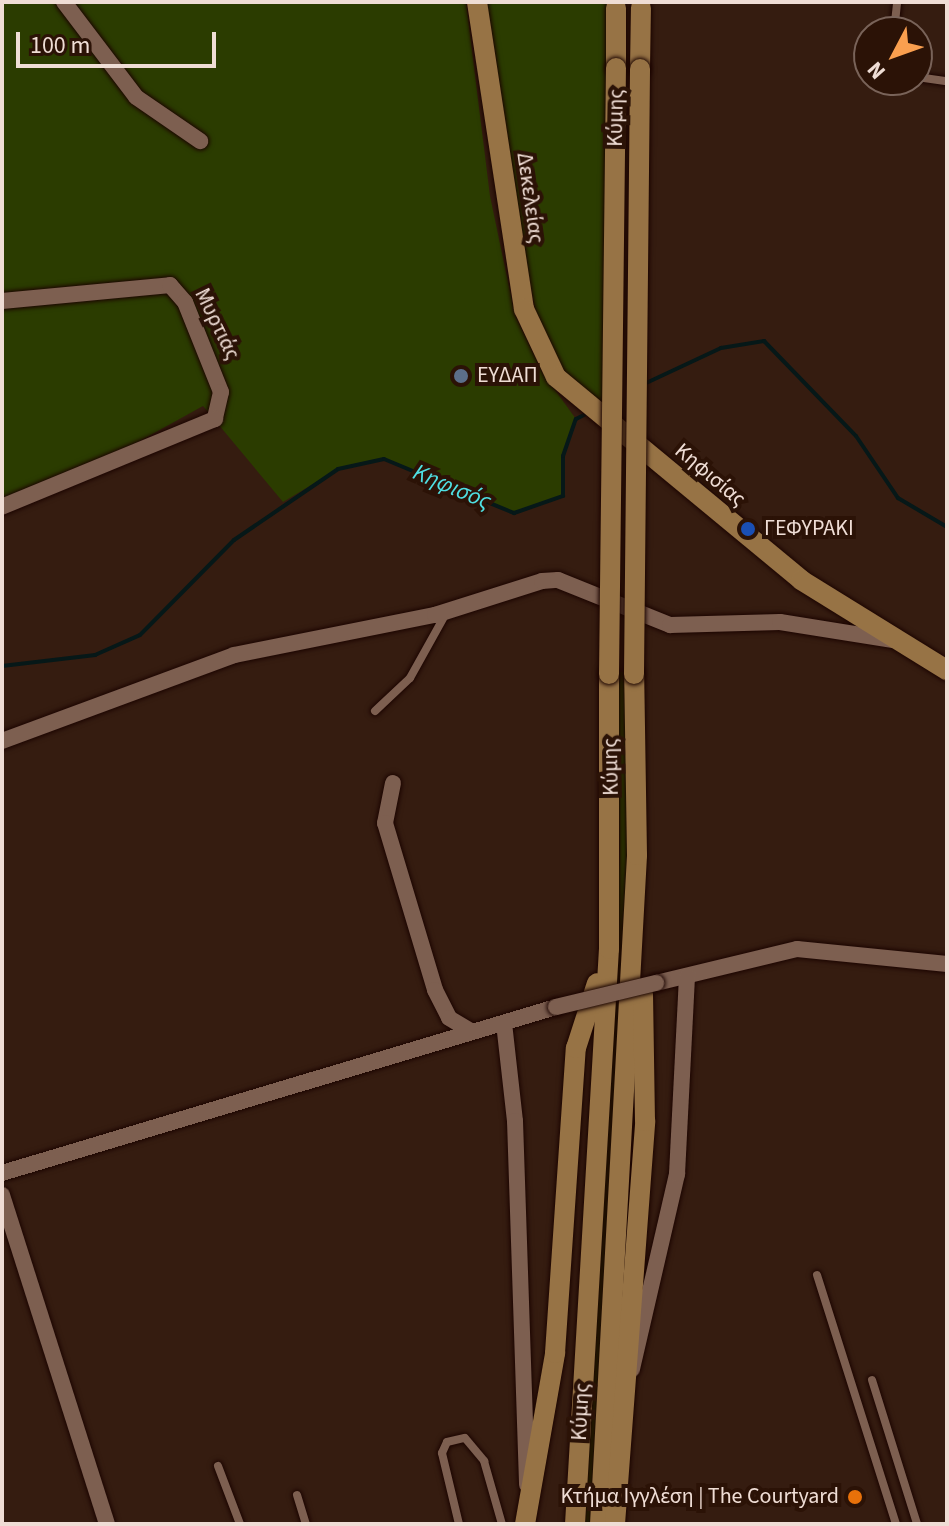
<!DOCTYPE html>
<html>
<head>
<meta charset="utf-8">
<style>
	body { margin:0 }
	#map { position:relative; width:949px; height:1526px; overflow:hidden; background:#351c10; font-family:"Source Sans 3",sans-serif }
	div>[style] { position:absolute }
	.green>* { inset:0; background:#2b3c00 }
	.stream>* { height:4px; margin:-2px; padding:0 2px; transform-origin:2px; border-radius:2px; background:#061818 }
	.roads { filter:drop-shadow(0 0 2px #1c0500) drop-shadow(0 0 2px #1c0500) }
	.service>* { height:8px; margin:-4px; padding:0 4px; transform-origin:4px; border-radius:4px; background:#7d5f50 }
	.minor>* { height:16px; margin:-8px; padding:0 8px; transform-origin:8px; border-radius:8px; background:#7d5f50 }
	.secondary>* { height:20px; margin:-10px; padding:0 10px; transform-origin:10px; border-radius:10px; background:#977345 }
	.bridges { filter:drop-shadow(0 0 2px #1c0500) drop-shadow(0 0 2px #1c0500) }
	.minor-bridge>* { height:16px; margin:-8px; padding:0 8px; transform-origin:8px; border-radius:8px; background:#7d5f50 }
	.secondary-bridge>* { height:20px; margin:-10px; padding:0 10px; transform-origin:10px; border-radius:10px; background:#977345 }
	.dots>* { width:22px; height:22px; translate:-50% -50%; box-sizing:border-box; border:4px solid #2b1206; border-radius:50% }
	span { translate:-50% -50%; white-space:nowrap; text-align:center; line-height:1.15; -webkit-text-stroke:8px #2b1206; paint-order:stroke }
	.street-label { font-size:22px; color:#efddd5 }
	.poi-label { font-size:22px; color:#efddd5 }
	.left { translate:0 -50%; text-align:left }
	.right { translate:-100% -50%; text-align:right }
	.water-label { font-size:24px; color:#4fdfe2; font-style:italic }
	.frame { position:absolute; inset:0; border:4px solid #efddd5; pointer-events:none }
	.north { position:absolute; left:853px; top:16px; width:80px; height:80px; box-sizing:border-box; background:#2b1206; border:2px solid #796359; border-radius:50%; rotate:229deg; font-size:22px; font-weight:700; line-height:32px; text-align:center; color:#efddd5 }
	.north::after { content:''; display:block; margin:auto; width:28px; height:36px; background:#fa9f4f; clip-path:polygon(50% 0,100% 100%,50% 72%,0 100%) }
	.scale { position:absolute; left:16px; top:32px; width:200px; height:36px; box-sizing:border-box; border:4px solid #efddd5; border-top:0; padding-left:10px; font-size:24px; line-height:28px; white-space:nowrap; color:#efddd5; -webkit-text-stroke:6px #2b1206; paint-order:stroke }
</style>
</head>
<body>
<div id="map">
	<div class="green">
		<i style="clip-path:polygon(2px 2px,466px 2px,490px 196px,515px 315px,542px 372px,576px 419px,563px 456px,563px 496px,514px 513px,384px 459px,338px 469px,283px 502px,203px 406px,129px 447px,2px 500px)"></i>
		<i style="clip-path:polygon(487px 2px,611px 2px,603px 418px,571px 386px,542px 342px,511px 191px)"></i>
		<i style="clip-path:polygon(617px 672px,626px 672px,629px 855px,592px 1524px,583px 1524px,620px 855px)"></i>
	</div>
	<div class="stream">
		<i style="left:644px;top:384px;width:85px;rotate:-25.1deg"></i>
		<i style="left:721px;top:348px;width:44px;rotate:-9.2deg"></i>
		<i style="left:764px;top:341px;width:132px;rotate:45.9deg"></i>
		<i style="left:856px;top:436px;width:75px;rotate:55.9deg"></i>
		<i style="left:898px;top:498px;width:57px;rotate:30.6deg"></i>
		<i style="left:2px;top:666px;width:94px;rotate:-6.7deg"></i>
		<i style="left:95px;top:655px;width:49px;rotate:-24deg"></i>
		<i style="left:140px;top:635px;width:134px;rotate:-45.3deg"></i>
		<i style="left:234px;top:540px;width:126px;rotate:-34.3deg"></i>
		<i style="left:338px;top:469px;width:47px;rotate:-12.3deg"></i>
		<i style="left:384px;top:459px;width:141px;rotate:22.6deg"></i>
		<i style="left:514px;top:513px;width:52px;rotate:-19.1deg"></i>
		<i style="left:563px;top:496px;width:40px;rotate:-90deg"></i>
		<i style="left:563px;top:456px;width:39px;rotate:-71deg"></i>
		<i style="left:576px;top:419px;width:16px;rotate:-27deg"></i>
	</div>
	<div class="roads">
		<div class="service">
			<i style="left:894px;top:32px;width:30px;rotate:-84deg"></i>
			<i style="left:917px;top:77px;width:30px;rotate:8deg"></i>
			<i style="left:375px;top:711px;width:48px;rotate:-43.3deg"></i>
			<i style="left:410px;top:678px;width:70px;rotate:-60.9deg"></i>
			<i style="left:817px;top:1275px;width:261px;rotate:72.4deg"></i>
			<i style="left:872px;top:1380px;width:151px;rotate:72.6deg"></i>
			<i style="left:218px;top:1466px;width:62px;rotate:69.2deg"></i>
			<i style="left:297px;top:1495px;width:30px;rotate:73deg"></i>
			<i style="left:459px;top:1524px;width:73px;rotate:-103.5deg"></i>
			<i style="left:442px;top:1453px;width:12px;rotate:-66deg"></i>
			<i style="left:447px;top:1442px;width:18px;rotate:-13deg"></i>
			<i style="left:465px;top:1438px;width:30px;rotate:50deg"></i>
			<i style="left:484px;top:1461px;width:66px;rotate:74.1deg"></i>
		</div>
		<div class="minor">
			<i style="left:64px;top:2px;width:119px;rotate:52.8deg"></i>
			<i style="left:136px;top:97px;width:78px;rotate:34.5deg"></i>
			<i style="left:2px;top:301px;width:169px;rotate:-5.4deg"></i>
			<i style="left:170px;top:285px;width:23px;rotate:49deg"></i>
			<i style="left:185px;top:302px;width:97px;rotate:68.2deg"></i>
			<i style="left:221px;top:392px;width:28px;rotate:103deg"></i>
			<i style="left:215px;top:419px;width:230px;rotate:157.6deg"></i>
			<i style="left:2px;top:741px;width:247px;rotate:-20.3deg"></i>
			<i style="left:234px;top:655px;width:205px;rotate:-11.3deg"></i>
			<i style="left:435px;top:615px;width:112px;rotate:-17.6deg"></i>
			<i style="left:542px;top:581px;width:16px;rotate:-4deg"></i>
			<i style="left:558px;top:580px;width:121px;rotate:21.9deg"></i>
			<i style="left:670px;top:625px;width:110px;rotate:-1.6deg"></i>
			<i style="left:780px;top:622px;width:113px;rotate:9.1deg"></i>
			<i style="left:393px;top:783px;width:41px;rotate:101.3deg"></i>
			<i style="left:385px;top:823px;width:174px;rotate:73.3deg"></i>
			<i style="left:435px;top:990px;width:31px;rotate:63deg"></i>
			<i style="left:449px;top:1018px;width:27px;rotate:31deg"></i>
			<i style="left:656px;top:983px;width:145px;rotate:-13.6deg"></i>
			<i style="left:797px;top:949px;width:151px;rotate:5.7deg"></i>
			<i style="left:504px;top:1023px;width:99px;rotate:83.6deg"></i>
			<i style="left:515px;top:1121px;width:364px;rotate:88.1deg"></i>
			<i style="left:2px;top:1173px;width:578px;rotate:-16.68deg"></i>
			<i style="left:2px;top:1195px;width:345px;rotate:72.3deg"></i>
			<i style="left:632px;top:1369px;width:200px;rotate:-77deg"></i>
			<i style="left:677px;top:1174px;width:198px;rotate:-87.1deg"></i>
		</div>
		<div class="secondary">
			<i style="left:477px;top:2px;width:311px;rotate:81.3deg"></i>
			<i style="left:524px;top:309px;width:75px;rotate:64.8deg"></i>
			<i style="left:556px;top:377px;width:318px;rotate:39.6deg"></i>
			<i style="left:801px;top:580px;width:172px;rotate:31.7deg"></i>
			<i style="left:616px;top:68px;width:60px;rotate:-90deg"></i>
			<i style="left:640px;top:69px;width:61px;rotate:-89.1deg"></i>
			<i style="left:525px;top:1524px;width:174px;rotate:-80deg"></i>
			<i style="left:555px;top:1353px;width:306px;rotate:-86.1deg"></i>
			<i style="left:576px;top:1048px;width:68px;rotate:-72.1deg"></i>
			<i style="left:575px;top:1524px;width:576px;rotate:-86.62deg"></i>
			<i style="left:609px;top:949px;width:275px;rotate:-90deg"></i>
			<i style="left:600px;top:1524px;width:670px;rotate:-86.83deg"></i>
			<i style="left:637px;top:855px;width:181px;rotate:-90.9deg"></i>
			<i style="left:615px;top:1524px;width:404px;rotate:-85.7deg"></i>
			<i style="left:645px;top:1121px;width:127px;rotate:-90.9deg"></i>
		</div>
	</div>
	<div class="bridges">
		<div class="minor-bridge">
			<i style="left:556px;top:1007px;width:103px;rotate:-13.5deg"></i>
		</div>
		<div class="secondary-bridge">
			<i style="left:609px;top:674px;width:606px;rotate:-89.34deg"></i>
			<i style="left:634px;top:674px;width:605px;rotate:-89.43deg"></i>
		</div>
	</div>
	<div class="dots">
		<i style="left:461px;top:376px;background:#5c6f8a"></i>
		<i style="left:748px;top:529px;background:#1a4fb4"></i>
		<i style="left:855px;top:1497px;background:#e8710a"></i>
	</div>
	<div class="street-label">
		<span style="left:616px;top:118px;rotate:-89deg">Κύμης</span>
		<span style="left:530px;top:198px;rotate:82deg">Δεκελείας</span>
		<span style="left:217px;top:324px;rotate:64deg">Μυρτιάς</span>
		<span style="left:710px;top:475px;rotate:40deg">Κηφισίας</span>
		<span style="left:611px;top:767px;rotate:-91deg">Κύμης</span>
		<span style="left:581px;top:1412px;rotate:-87deg">Κύμης</span>
	</div>
	<div class="poi-label">
		<span class="left" style="left:477px;top:376px">ΕΥΔΑΠ</span>
		<span class="left" style="left:764px;top:529px">ΓΕΦΥΡΑΚΙ</span>
		<span class="right" style="left:839px;top:1497px">Κτήμα Ιγγλέση | The Courtyard</span>
	</div>
	<div class="water-label">
		<span style="left:452px;top:487px;rotate:23deg">Κηφισός</span>
	</div>
	<div class="frame"></div>
	<div class="north">N</div>
	<div class="scale">100 m</div>
</div>
</body>
</html>
